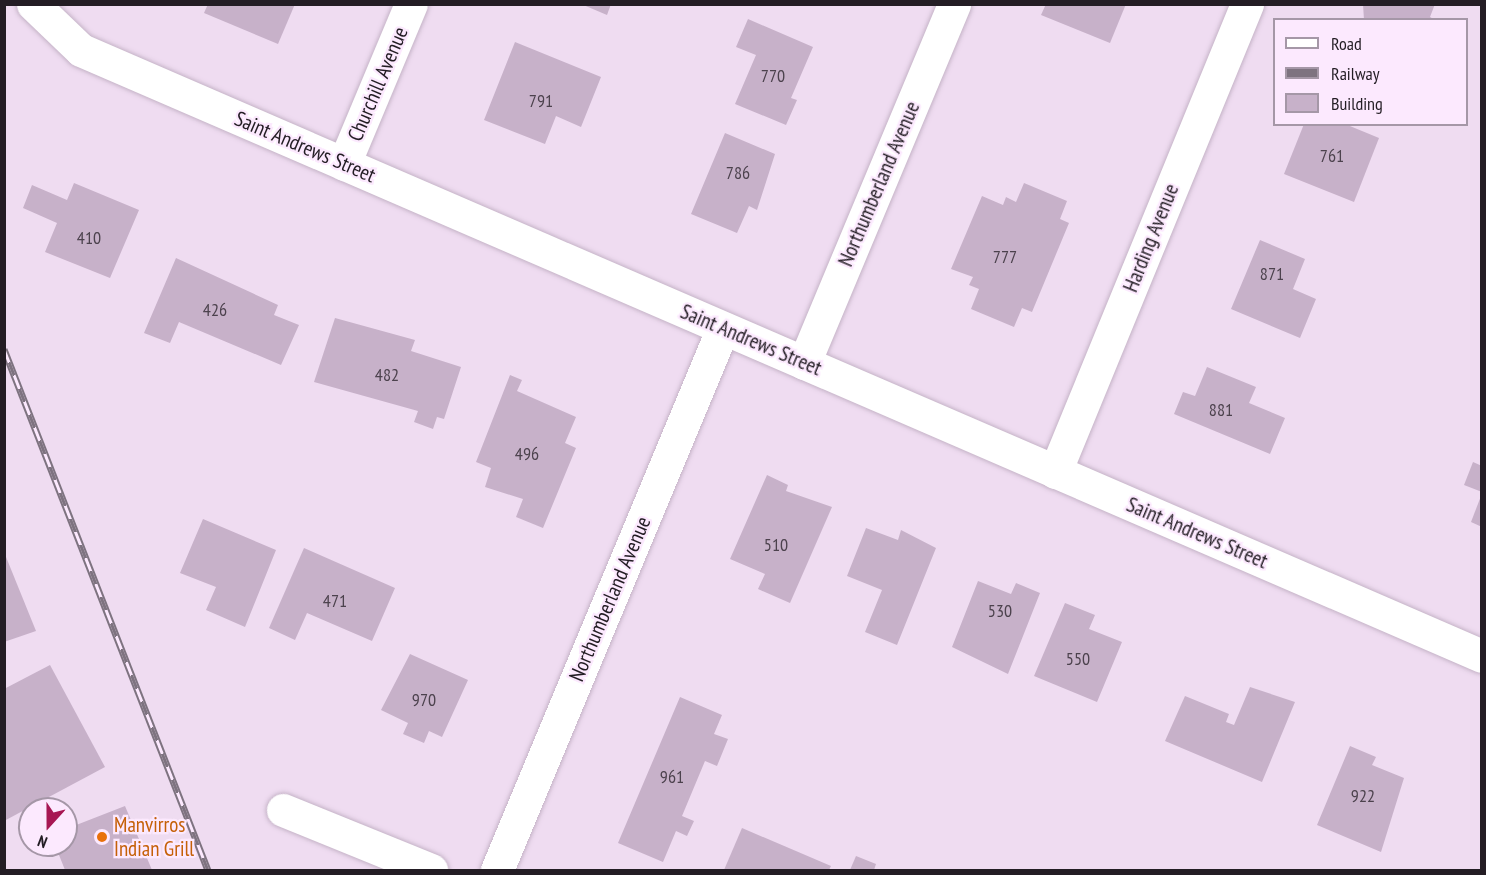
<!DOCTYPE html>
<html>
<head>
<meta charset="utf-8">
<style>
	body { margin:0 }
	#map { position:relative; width:1486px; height:875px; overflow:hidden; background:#efdcf1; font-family:"PT Sans Narrow",sans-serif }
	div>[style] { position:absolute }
	.building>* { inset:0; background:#c7b1c9 }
	.roads { filter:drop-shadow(0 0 2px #c5b3c7) drop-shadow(0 0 2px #c5b3c7) }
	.minor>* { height:33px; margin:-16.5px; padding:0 16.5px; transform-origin:16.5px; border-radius:16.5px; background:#fff }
	.rail>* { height:7px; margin-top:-3.5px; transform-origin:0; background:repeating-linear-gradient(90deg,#fce9fe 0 14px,#7e7380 0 28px); box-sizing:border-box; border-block:2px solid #7e7380 }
	.dots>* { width:16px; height:16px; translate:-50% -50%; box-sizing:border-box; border:3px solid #fce9fe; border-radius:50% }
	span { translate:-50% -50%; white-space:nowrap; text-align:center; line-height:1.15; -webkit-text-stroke:4.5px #fce9fe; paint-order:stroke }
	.number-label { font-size:18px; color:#4c424d }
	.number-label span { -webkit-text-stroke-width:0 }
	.street-label { font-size:21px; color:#231d24 }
	.food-label { font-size:21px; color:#c56008 }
	.left { translate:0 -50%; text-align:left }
	.frame { position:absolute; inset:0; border:6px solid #231d24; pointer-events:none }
	.legend { position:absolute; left:1273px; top:18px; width:195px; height:108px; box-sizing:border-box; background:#fce9fe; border:2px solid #a597a7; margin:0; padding:8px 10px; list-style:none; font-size:18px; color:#231d24 }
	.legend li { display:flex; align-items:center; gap:12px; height:30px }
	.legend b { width:30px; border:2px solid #a597a7 }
	.north { position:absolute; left:18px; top:797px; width:60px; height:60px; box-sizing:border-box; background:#fce9fe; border:2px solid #a597a7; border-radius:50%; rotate:201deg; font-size:16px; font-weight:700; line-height:24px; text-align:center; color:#231d24 }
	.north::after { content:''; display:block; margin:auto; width:21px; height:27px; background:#a71653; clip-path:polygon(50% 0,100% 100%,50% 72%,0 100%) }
</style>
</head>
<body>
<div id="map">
	<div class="building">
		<i style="clip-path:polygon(208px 4px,295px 4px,278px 44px,204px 13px)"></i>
		<i style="clip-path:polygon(581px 4px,611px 4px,607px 15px)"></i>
		<i style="clip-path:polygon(1046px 4px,1126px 4px,1110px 43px,1041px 15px)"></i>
		<i style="clip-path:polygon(1363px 4px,1435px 4px,1430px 17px,1435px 20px,1364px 20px)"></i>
		<i style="clip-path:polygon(748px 19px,813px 47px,791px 98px,797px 100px,786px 125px,735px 104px,756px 55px,736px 47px)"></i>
		<i style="clip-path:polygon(515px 42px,601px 77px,581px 127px,556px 116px,545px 144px,484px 120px)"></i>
		<i style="clip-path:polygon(1304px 124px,1345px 124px,1379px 138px,1354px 202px,1284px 174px)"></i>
		<i style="clip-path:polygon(725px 133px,775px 154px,757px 210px,749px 206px,737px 233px,691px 214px)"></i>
		<i style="clip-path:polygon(74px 183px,139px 210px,110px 278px,45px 252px,57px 223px,23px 208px,32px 185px,67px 200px)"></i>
		<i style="clip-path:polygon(1024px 183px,1067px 201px,1060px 219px,1069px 223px,1032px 312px,1022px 308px,1014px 327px,971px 309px,979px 289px,969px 285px,973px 277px,951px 269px,982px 196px,1003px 205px,1006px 197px,1016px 202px)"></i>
		<i style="clip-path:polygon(1260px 240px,1305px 259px,1293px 289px,1316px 299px,1300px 338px,1231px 309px)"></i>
		<i style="clip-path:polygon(176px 258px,278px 305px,274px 315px,299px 325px,281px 365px,179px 322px,170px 343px,144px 333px)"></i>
		<i style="clip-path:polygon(335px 318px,415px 340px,411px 351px,461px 367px,444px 419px,437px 417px,433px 429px,414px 422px,418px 411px,314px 382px)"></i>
		<i style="clip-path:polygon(1207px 367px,1256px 387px,1249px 403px,1285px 418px,1270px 454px,1174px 414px,1183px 392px,1195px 396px)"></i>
		<i style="clip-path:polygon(510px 375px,522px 380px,517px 391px,576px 417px,565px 443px,576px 448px,543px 528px,516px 517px,523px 499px,485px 487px,491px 468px,476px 462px)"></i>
		<i style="clip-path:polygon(1473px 462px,1482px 466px,1482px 492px,1464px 485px)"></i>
		<i style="clip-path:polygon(767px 475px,788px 485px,786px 491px,832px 507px,790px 603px,758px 589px,765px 574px,730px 559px)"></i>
		<i style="clip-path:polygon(1481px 496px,1482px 496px,1482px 527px,1471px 522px)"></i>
		<i style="clip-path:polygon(203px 519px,276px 550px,245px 627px,206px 610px,216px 587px,180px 573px)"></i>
		<i style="clip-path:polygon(866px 528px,898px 540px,901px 530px,936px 548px,897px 645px,865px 632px,882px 590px,847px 576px)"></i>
		<i style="clip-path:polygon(304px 548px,395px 588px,372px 641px,307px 613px,295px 640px,269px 628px)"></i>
		<i style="clip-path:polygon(4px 552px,36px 631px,4px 642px)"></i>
		<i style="clip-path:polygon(978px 581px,1011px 594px,1016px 583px,1040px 593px,1008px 674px,952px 647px)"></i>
		<i style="clip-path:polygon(1065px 603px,1095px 615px,1089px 629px,1122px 642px,1097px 702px,1034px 676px)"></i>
		<i style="clip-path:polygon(410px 654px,468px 680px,442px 737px,429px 731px,424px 743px,403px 734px,408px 723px,381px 710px)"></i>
		<i style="clip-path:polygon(50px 665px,105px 767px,4px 821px,4px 689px)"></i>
		<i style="clip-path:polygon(1250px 687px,1295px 702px,1262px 782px,1165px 741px,1185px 696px,1229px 714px,1226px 722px,1234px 725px)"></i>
		<i style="clip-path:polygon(680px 697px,722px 715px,714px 734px,728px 739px,717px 766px,705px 761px,682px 816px,694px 821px,687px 836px,676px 831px,663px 862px,618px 843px)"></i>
		<i style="clip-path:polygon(1350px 746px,1376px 757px,1372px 765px,1404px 778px,1381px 852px,1317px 825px)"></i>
		<i style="clip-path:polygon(125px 806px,152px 870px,65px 870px,55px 845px,66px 845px,66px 829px)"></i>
		<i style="clip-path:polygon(742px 828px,831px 866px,829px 870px,724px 870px)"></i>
		<i style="clip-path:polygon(856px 856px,876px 864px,874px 870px,850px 870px)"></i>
	</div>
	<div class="roads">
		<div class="minor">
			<i style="left:33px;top:4px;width:66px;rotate:43.8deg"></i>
			<i style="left:81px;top:50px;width:1526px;rotate:23.39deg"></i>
			<i style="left:344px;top:164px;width:173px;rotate:-67.3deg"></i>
			<i style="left:804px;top:363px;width:389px;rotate:-67.3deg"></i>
			<i style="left:1055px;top:472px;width:506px;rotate:-67.69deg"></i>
			<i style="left:283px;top:810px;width:160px;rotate:22.1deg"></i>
			<i style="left:497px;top:870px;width:587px;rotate:-67.37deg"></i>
		</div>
	</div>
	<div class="rail">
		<i style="left:4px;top:349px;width:560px;rotate:68.62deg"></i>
	</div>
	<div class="dots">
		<i style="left:102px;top:837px;background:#e8710a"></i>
	</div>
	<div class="number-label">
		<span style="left:773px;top:76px">770</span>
		<span style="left:541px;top:101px">791</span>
		<span style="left:1332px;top:156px">761</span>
		<span style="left:738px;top:173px">786</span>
		<span style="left:89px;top:238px">410</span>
		<span style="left:1005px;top:257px">777</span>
		<span style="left:1272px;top:274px">871</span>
		<span style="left:215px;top:310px">426</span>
		<span style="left:387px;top:375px">482</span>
		<span style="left:1221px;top:410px">881</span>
		<span style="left:527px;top:454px">496</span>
		<span style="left:776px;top:545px">510</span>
		<span style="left:335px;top:601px">471</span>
		<span style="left:1000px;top:611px">530</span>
		<span style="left:1078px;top:659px">550</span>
		<span style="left:424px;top:700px">970</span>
		<span style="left:672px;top:777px">961</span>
		<span style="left:1363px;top:796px">922</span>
	</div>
	<div class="street-label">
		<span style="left:378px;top:84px;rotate:-67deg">Churchill Avenue</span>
		<span style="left:305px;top:147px;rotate:23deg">Saint Andrews Street</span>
		<span style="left:879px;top:184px;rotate:-67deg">Northumberland Avenue</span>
		<span style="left:1151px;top:238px;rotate:-68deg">Harding Avenue</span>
		<span style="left:751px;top:340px;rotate:23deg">Saint Andrews Street</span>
		<span style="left:1197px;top:533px;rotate:23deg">Saint Andrews Street</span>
		<span style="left:610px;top:599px;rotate:-67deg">Northumberland Avenue</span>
	</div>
	<div class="food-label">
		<span class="left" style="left:114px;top:837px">Manvirros<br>Indian Grill</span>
	</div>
	<div class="frame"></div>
	<ul class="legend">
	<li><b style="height:8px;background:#fff"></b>Road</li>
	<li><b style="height:8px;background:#7e7380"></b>Railway</li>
	<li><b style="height:16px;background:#c7b1c9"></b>Building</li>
	</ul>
	<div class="north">N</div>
</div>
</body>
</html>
